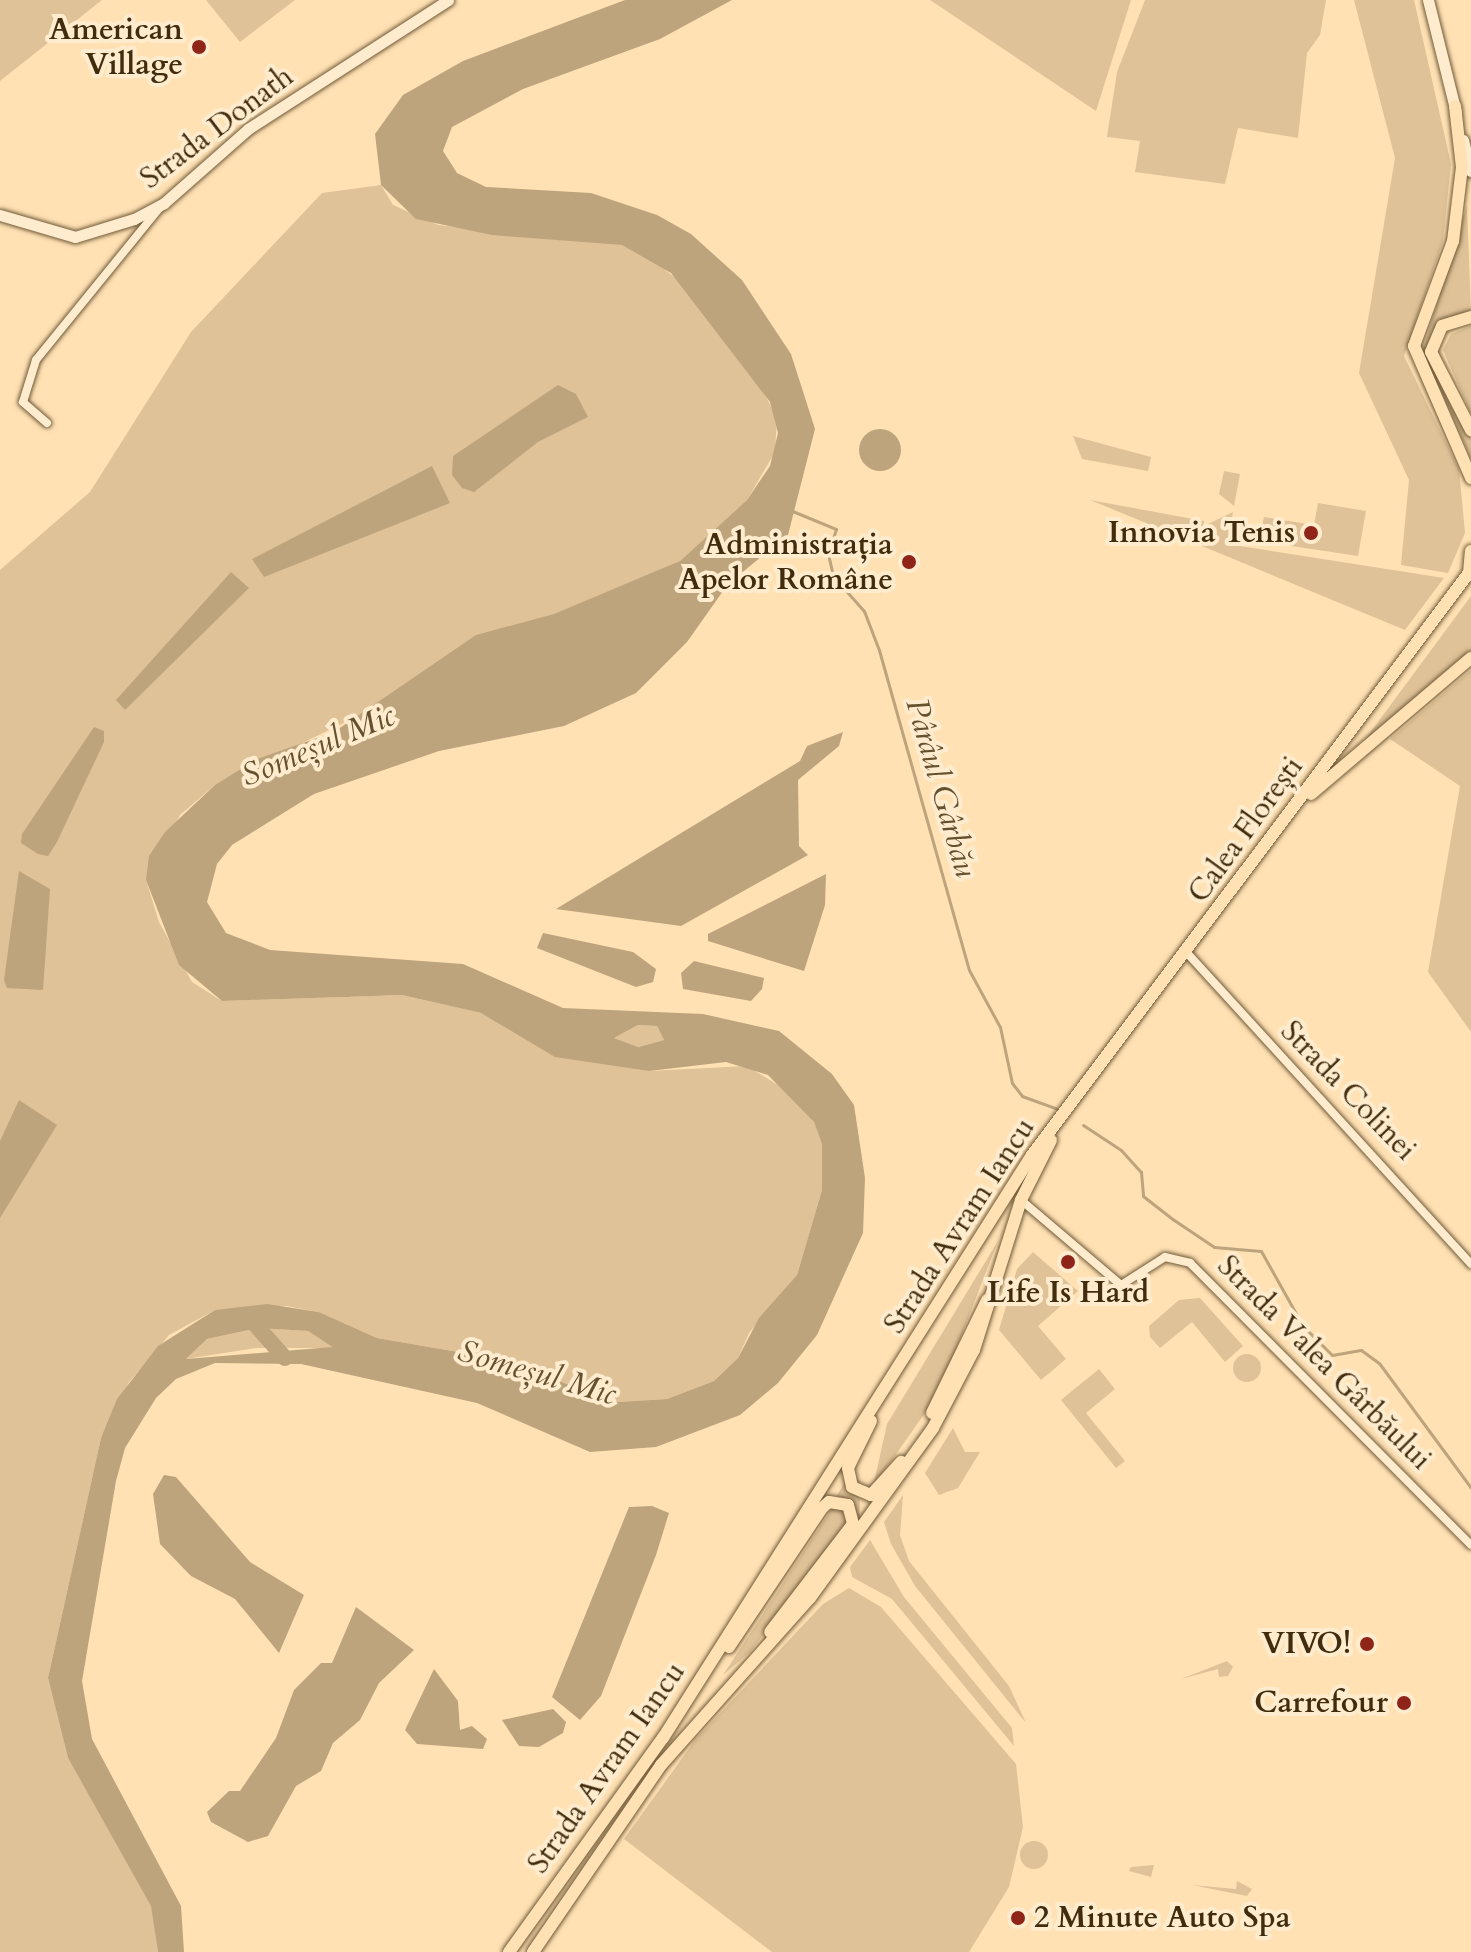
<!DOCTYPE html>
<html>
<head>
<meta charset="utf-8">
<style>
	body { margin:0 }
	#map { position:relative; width:1471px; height:1952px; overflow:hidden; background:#ffe1b4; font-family:Cardo,serif }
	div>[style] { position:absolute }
	.green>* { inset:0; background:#dfc298 }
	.round { border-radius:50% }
	.water>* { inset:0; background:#bea47c }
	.stream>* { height:3px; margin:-1.5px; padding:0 1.5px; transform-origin:1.5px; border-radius:1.5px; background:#bea47c }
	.river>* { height:16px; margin:-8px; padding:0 8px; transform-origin:8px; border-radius:8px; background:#bea47c }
	.roads { filter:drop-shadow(0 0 2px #705a38) drop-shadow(0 0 2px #705a38) }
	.street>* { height:8px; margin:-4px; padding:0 4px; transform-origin:4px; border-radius:4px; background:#ffecce }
	.secondary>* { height:11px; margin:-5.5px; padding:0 5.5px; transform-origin:5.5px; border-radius:5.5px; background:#ffecce }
	.primary>* { height:12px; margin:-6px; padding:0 6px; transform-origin:6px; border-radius:6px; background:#ffe1b4 }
	.dots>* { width:22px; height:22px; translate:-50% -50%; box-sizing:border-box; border:4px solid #ffecce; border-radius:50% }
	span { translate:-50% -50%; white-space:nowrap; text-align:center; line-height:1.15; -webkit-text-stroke:8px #ffecce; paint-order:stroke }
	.poi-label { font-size:30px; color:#412d0e; font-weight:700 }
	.right { translate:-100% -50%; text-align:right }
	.left { translate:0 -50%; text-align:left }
	.street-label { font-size:30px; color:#412d0e }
	.water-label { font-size:32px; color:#66512f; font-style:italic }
</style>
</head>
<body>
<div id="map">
	<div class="green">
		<i style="clip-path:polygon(0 0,102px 0,0 81px)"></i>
		<i style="clip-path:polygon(206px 0,295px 0,240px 42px)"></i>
		<i style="clip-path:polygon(930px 0,1131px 0,1096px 111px)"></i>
		<i style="clip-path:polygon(1145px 0,1326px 0,1320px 35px,1307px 53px,1298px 138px,1238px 128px,1225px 184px,1135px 172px,1140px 141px,1107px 137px,1117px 72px)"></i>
		<i style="clip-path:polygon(1354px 0,1414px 0,1451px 164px,1443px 241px,1404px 356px,1459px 469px,1465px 533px,1448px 573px,1401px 565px,1409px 480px,1359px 373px,1395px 158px)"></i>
		<i style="clip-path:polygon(381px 185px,393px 205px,438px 225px,622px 245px,654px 261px,683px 284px,760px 385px,777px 418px,775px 452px,747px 500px,680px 561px,215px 785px,180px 815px,146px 880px,159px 922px,192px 982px,222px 1001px,402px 995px,481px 1013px,593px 1060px,649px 1071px,747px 1066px,786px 1090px,814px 1122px,822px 1143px,822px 1190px,797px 1275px,749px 1333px,738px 1358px,714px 1381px,667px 1399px,618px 1402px,493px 1358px,377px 1338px,319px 1312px,286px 1306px,215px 1310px,169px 1335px,129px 1382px,101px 1438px,48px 1678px,68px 1758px,152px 1906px,158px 1952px,0 1952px,0 570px,90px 492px,191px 332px,322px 193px)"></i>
		<i style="clip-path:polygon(1467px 205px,1471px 313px,1449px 318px,1430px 357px,1471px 439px,1471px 458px,1423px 350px)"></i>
		<i style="clip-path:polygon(1471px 326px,1471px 414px,1443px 350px,1451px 334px)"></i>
		<i style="clip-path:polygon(1073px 436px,1151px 457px,1148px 471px,1082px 459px)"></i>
		<i style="clip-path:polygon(1224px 471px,1240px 474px,1234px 506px,1219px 494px)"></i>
		<i style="clip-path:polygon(1090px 500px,1204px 521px,1200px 545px)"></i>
		<i style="clip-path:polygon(1318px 503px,1366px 511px,1358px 556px,1259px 541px,1264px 517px,1314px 525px)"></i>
		<i style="clip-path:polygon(1233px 512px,1227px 544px,1444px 578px,1405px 630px,1202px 546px,1206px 525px)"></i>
		<i style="clip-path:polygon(1471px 596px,1471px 654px,1361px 745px)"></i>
		<i style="clip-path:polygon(1471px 670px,1471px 1032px,1428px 972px,1460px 786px,1390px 739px)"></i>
		<i style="clip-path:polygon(638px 1025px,657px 1026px,664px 1040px,637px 1047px,614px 1038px)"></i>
		<i style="clip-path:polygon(998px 1241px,939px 1393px,873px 1487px,887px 1424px)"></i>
		<i style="clip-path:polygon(1033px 1252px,1078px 1291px,1038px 1326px,1066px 1359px,1041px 1380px,999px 1330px,1017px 1269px)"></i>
		<i style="clip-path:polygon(1200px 1298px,1243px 1346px,1225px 1362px,1192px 1322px,1160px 1348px,1150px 1337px,1149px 1326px,1179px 1300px)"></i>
		<i style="clip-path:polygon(258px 1328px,308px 1331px,333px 1348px,256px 1348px,186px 1359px,207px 1339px)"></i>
		<i class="round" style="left:1233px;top:1354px;width:28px;height:28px"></i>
		<i style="clip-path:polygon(1099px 1369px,1115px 1389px,1086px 1413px,1125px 1461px,1116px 1468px,1061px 1400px)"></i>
		<i style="clip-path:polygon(953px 1428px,965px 1452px,980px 1452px,958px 1488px,939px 1495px,925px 1473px)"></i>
		<i style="clip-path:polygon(845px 1482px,860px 1499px,859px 1523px,836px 1497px)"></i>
		<i style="clip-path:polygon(903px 1495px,900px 1535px,909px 1561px,1009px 1686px,1026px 1723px,915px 1586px,891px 1544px,884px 1522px)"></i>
		<i style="clip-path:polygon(833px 1507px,844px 1509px,848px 1524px,750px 1652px,723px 1675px)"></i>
		<i style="clip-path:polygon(870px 1540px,904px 1597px,1012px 1728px,1014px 1746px,892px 1599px,852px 1577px,850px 1567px)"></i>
		<i style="clip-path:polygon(849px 1588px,881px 1607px,1016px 1764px,1023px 1827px,1009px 1887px,969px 1952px,772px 1952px,624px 1839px,696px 1739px,823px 1604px)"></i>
		<i style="clip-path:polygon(1227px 1661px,1233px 1667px,1228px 1676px,1219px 1677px,1218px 1669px,1181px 1679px)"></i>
		<i class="round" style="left:1020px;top:1841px;width:28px;height:28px"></i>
		<i style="clip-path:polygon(1154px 1865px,1151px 1877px,1129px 1871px,1131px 1867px)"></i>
		<i style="clip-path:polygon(1237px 1881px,1252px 1889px,1247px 1896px,1192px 1885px,1236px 1889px)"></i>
	</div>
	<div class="water">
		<i style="clip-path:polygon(evenodd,625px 0,732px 0,660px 39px,523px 89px,452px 127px,443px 151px,457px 173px,486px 187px,591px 193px,657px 215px,691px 234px,742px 280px,791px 354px,815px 429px,788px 535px,728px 584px,687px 642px,636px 693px,564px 726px,439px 751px,314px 794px,232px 845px,217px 864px,207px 902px,226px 933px,270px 950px,463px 964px,563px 1008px,703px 1014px,779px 1031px,832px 1074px,854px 1105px,865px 1178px,863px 1233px,817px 1335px,778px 1383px,740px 1415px,656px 1447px,590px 1452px,477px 1403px,301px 1364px,215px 1363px,176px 1379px,156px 1398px,125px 1448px,116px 1481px,82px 1681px,92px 1739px,181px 1906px,184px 1952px,158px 1952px,151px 1906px,68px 1758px,48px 1678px,101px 1438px,117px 1399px,158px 1346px,215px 1310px,267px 1304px,319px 1312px,377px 1338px,493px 1358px,618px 1402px,667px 1399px,714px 1381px,738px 1358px,759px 1318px,797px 1275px,822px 1190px,822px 1144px,814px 1122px,768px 1075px,726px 1062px,649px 1071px,555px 1057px,481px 1013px,402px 995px,222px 1001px,179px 965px,146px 880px,149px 856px,165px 832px,215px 785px,257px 759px,334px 732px,476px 635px,554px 614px,680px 561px,747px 500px,770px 466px,778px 433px,770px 402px,671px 273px,622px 245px,492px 235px,416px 219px,381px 185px,375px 134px,403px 95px,463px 61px,625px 0,638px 1025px,657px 1026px,664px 1040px,638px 1047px,614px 1038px,638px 1025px,625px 0,258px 1328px,308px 1331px,332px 1347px,186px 1359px,207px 1339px,258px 1328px)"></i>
		<i style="clip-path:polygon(558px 385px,576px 394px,588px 417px,538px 442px,474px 492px,462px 488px,452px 475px,453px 456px)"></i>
		<i class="round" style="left:859px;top:429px;width:42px;height:42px"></i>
		<i style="clip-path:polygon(432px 466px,450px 503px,264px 577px,252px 559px)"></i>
		<i style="clip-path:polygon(231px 572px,249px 588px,125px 710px,116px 700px)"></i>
		<i style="clip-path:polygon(94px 727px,104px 731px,104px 742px,57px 842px,48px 856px,38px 854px,21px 843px,22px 834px)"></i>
		<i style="clip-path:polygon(843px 732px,839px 746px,798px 780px,799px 846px,808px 855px,681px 926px,556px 909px,800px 761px,807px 746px)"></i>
		<i style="clip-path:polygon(19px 871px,50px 889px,43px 990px,7px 988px,4px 980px)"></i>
		<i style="clip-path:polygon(826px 874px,825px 905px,804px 971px,708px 941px,708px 934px)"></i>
		<i style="clip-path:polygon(543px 933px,633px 952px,656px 969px,653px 982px,636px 987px,537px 948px)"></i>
		<i style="clip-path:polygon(694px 961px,764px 978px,762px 989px,751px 1001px,683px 989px,681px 973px)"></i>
		<i style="clip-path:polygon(19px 1100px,57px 1125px,0 1218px,0 1141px)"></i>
		<i style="clip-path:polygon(164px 1475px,176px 1477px,250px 1562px,304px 1595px,279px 1653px,235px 1599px,191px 1576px,160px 1544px,153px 1494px)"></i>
		<i style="clip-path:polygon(652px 1506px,669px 1513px,656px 1555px,601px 1696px,580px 1720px,552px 1697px,629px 1507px)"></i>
		<i style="clip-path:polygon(356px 1607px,414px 1650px,379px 1683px,360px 1720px,333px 1743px,321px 1771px,296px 1786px,268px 1836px,248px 1842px,211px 1822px,207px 1812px,229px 1791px,240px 1791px,276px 1738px,294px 1690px,321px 1663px,332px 1663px)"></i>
		<i style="clip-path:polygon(434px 1669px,458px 1701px,460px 1730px,472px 1726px,487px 1739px,483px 1749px,417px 1744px,405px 1730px)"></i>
		<i style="clip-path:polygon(553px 1709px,566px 1722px,563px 1733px,539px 1747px,519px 1746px,502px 1720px)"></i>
	</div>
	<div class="stream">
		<i style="left:790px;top:510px;width:50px;rotate:22.4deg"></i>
		<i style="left:836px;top:529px;width:26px;rotate:108deg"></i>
		<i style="left:828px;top:554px;width:23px;rotate:77deg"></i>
		<i style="left:833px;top:576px;width:47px;rotate:48.5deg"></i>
		<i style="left:864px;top:611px;width:42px;rotate:69deg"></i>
		<i style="left:879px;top:650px;width:332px;rotate:74.3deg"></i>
		<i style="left:969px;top:970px;width:65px;rotate:61.5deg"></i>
		<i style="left:1000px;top:1027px;width:57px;rotate:77.9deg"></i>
		<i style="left:1012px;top:1083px;width:16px;rotate:52deg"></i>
		<i style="left:1022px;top:1096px;width:37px;rotate:20deg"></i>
		<i style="left:1083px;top:1125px;width:45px;rotate:33.3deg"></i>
		<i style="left:1121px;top:1150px;width:30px;rotate:48deg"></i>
		<i style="left:1141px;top:1172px;width:24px;rotate:85deg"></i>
		<i style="left:1143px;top:1196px;width:39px;rotate:38deg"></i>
		<i style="left:1174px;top:1220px;width:48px;rotate:34deg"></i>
		<i style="left:1214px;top:1247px;width:47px;rotate:4.9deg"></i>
		<i style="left:1261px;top:1251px;width:86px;rotate:60.8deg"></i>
		<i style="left:1303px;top:1326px;width:41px;rotate:45deg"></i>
		<i style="left:1332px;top:1355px;width:29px;rotate:-10deg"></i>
		<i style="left:1361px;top:1350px;width:22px;rotate:36deg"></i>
		<i style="left:1379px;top:1363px;width:155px;rotate:53.6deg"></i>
	</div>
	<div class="river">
		<i style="left:253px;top:1322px;width:48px;rotate:48.4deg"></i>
	</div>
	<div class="roads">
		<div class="street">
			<i style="left:47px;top:423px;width:32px;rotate:-139deg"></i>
			<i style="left:23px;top:402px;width:44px;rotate:-72.8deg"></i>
			<i style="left:36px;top:360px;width:198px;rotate:-50.9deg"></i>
			<i style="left:1188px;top:954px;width:420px;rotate:47.6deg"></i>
			<i style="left:1021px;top:1200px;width:131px;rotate:40.4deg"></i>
			<i style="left:1121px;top:1285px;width:52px;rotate:-32.5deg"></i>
			<i style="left:1165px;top:1257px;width:26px;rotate:13deg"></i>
			<i style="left:1190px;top:1263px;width:398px;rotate:45.1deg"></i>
		</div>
		<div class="secondary">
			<i style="left:1428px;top:0;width:115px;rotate:76deg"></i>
			<i style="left:1463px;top:140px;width:32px;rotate:76deg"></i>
			<i style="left:0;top:215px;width:78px;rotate:16.3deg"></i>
			<i style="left:75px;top:237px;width:62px;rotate:-17deg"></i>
			<i style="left:134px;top:219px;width:34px;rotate:-28deg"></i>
			<i style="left:164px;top:203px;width:112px;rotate:-41.4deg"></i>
			<i style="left:248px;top:129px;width:238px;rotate:-32.8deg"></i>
		</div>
		<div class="primary">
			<i style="left:1455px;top:106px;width:61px;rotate:83.5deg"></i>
			<i style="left:1462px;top:167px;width:75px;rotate:96.9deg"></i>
			<i style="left:1453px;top:241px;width:112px;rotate:110.4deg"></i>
			<i style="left:1414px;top:346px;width:144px;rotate:66.6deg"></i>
			<i style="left:1471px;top:317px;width:30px;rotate:163deg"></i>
			<i style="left:1442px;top:326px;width:28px;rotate:113deg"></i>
			<i style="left:1431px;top:352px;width:88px;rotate:62.9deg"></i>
			<i style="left:1469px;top:573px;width:22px;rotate:-85deg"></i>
			<i style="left:1311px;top:794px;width:210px;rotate:-40.4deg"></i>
			<i style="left:932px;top:1413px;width:126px;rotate:-64deg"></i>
			<i style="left:871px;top:1421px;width:52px;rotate:116.1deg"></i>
			<i style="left:848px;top:1468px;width:19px;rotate:78deg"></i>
			<i style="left:852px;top:1487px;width:21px;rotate:23deg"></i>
			<i style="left:871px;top:1495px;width:45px;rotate:-47.7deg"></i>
			<i style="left:729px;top:1647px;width:167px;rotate:-56.2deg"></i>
			<i style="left:822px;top:1508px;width:9px;rotate:-41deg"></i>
			<i style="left:829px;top:1502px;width:19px;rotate:9deg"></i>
			<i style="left:848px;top:1505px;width:20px;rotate:75deg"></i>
			<i style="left:853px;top:1524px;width:136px;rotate:127.5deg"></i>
			<i style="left:509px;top:1952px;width:264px;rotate:-54.3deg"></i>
			<i style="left:663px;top:1738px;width:690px;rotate:-57.67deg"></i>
			<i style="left:1032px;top:1155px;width:731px;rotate:-53.11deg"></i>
			<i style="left:533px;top:1952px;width:227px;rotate:-55.6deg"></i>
			<i style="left:661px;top:1765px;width:224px;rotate:-48.3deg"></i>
			<i style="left:810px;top:1598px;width:210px;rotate:-54.1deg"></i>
			<i style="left:933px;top:1428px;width:88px;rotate:-62.3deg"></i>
			<i style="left:974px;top:1350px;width:157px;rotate:-72.6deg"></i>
			<i style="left:1021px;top:1200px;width:67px;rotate:-63.4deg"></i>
		</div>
	</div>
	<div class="dots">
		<i style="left:199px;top:47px;background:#8f2418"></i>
		<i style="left:1311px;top:533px;background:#8f2418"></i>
		<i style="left:909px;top:562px;background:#8f2418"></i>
		<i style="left:1068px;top:1262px;background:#8f2418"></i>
		<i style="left:1367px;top:1644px;background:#8f2418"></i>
		<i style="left:1404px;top:1703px;background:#8f2418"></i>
		<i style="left:1018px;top:1918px;background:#8f2418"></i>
	</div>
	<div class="poi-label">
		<span class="right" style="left:183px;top:47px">American<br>Village</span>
		<span class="right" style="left:1295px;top:533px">Innovia Tenis</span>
		<span class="right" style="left:893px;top:562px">Administrația<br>Apelor Române</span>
		<span style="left:1068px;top:1293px">Life Is Hard</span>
		<span class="right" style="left:1351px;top:1644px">VIVO!</span>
		<span class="right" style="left:1388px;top:1703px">Carrefour</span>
		<span class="left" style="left:1034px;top:1918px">2 Minute Auto Spa</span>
	</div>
	<div class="street-label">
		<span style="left:217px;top:128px;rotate:-37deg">Strada Donath</span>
		<span style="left:1246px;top:830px;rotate:-54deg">Calea Florești</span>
		<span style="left:1348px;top:1091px;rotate:46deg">Strada Colinei</span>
		<span style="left:960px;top:1226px;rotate:-57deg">Strada Avram Iancu</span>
		<span style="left:1324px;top:1363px;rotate:45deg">Strada Valea Gârbăului</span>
		<span style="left:607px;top:1768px;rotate:-55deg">Strada Avram Iancu</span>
	</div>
	<div class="water-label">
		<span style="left:318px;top:746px;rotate:-23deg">Someșul Mic</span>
		<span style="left:941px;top:788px;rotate:74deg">Pârâul Gârbău</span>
		<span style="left:537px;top:1373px;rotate:16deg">Someșul Mic</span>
	</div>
</div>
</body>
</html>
